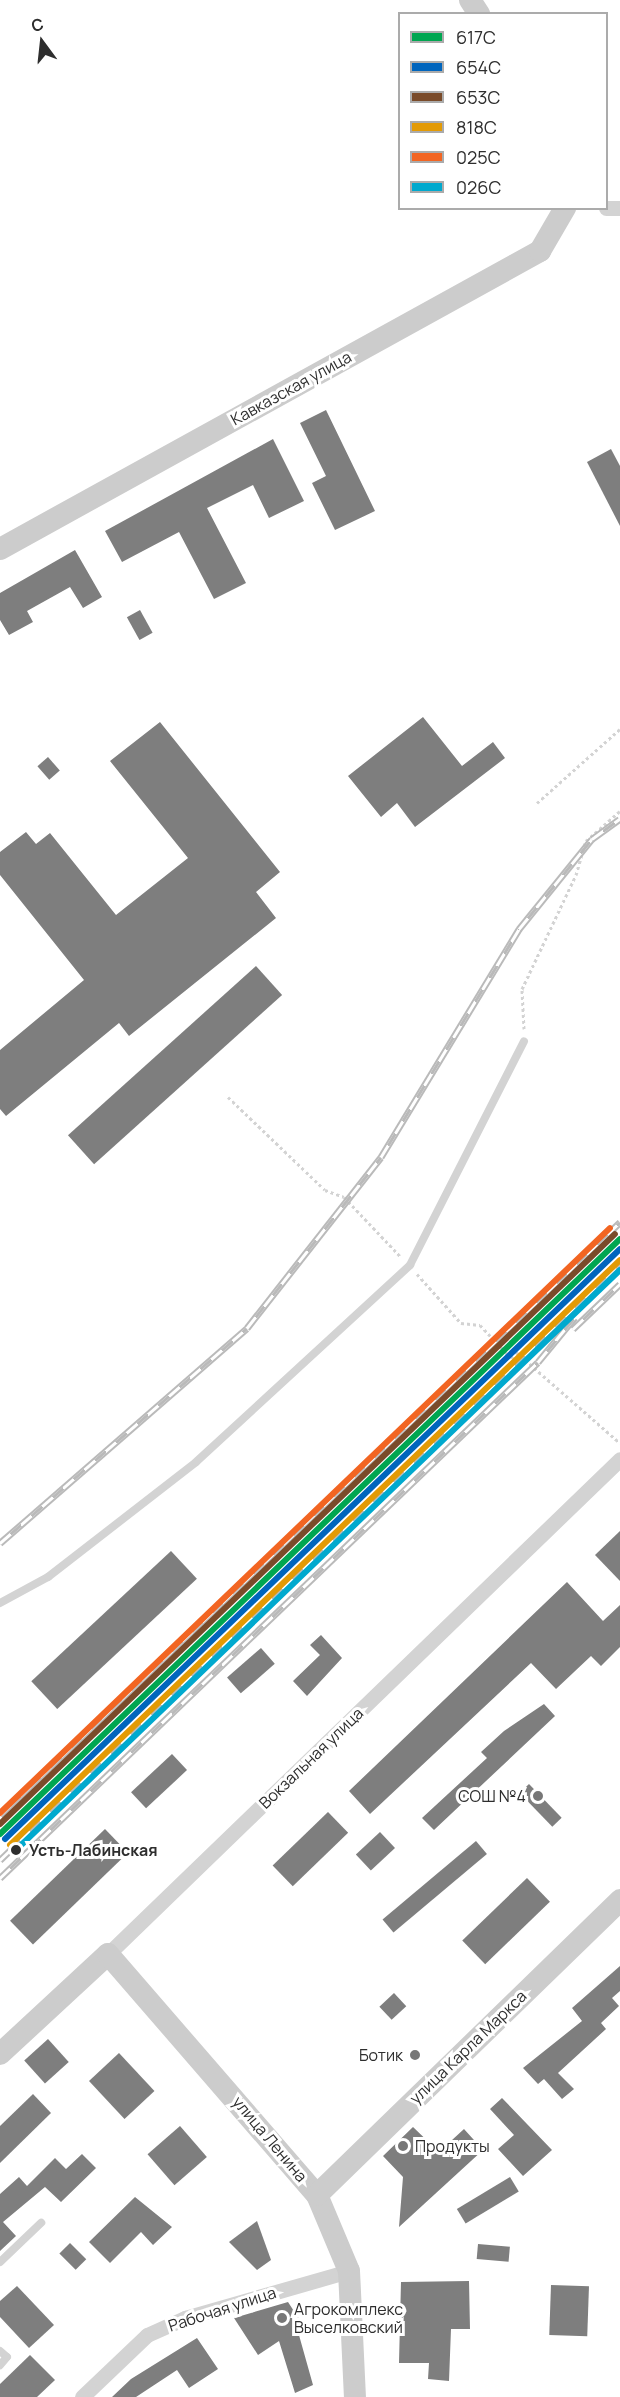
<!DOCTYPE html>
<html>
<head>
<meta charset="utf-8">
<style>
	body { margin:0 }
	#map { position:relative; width:620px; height:2397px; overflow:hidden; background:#fff; font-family:Manrope,sans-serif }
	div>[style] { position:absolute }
	.building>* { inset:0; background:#7e7e7e; transform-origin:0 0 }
	.path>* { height:3px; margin-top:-1.5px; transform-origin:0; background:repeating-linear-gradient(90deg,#d3d3d3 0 3px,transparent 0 6px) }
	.lane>* { height:8px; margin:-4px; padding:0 4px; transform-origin:4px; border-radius:4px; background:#d3d3d3 }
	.street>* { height:15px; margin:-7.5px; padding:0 7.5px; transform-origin:7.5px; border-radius:7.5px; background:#d3d3d3 }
	.secondary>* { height:22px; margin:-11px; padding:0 11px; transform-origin:11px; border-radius:11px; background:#ccc }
	.rail>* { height:7px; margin-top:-3.5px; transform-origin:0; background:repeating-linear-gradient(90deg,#fff 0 14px,#bababa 0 28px); box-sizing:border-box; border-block:2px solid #bababa }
	.rail-1>* { height:6px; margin:-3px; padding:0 3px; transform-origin:3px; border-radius:3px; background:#00a651 }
	.rail-2>* { height:6px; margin:-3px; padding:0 3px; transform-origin:3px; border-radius:3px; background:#0065bd }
	.rail-3>* { height:6px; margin:-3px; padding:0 3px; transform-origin:3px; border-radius:3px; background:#7a4b2a }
	.rail-4>* { height:6px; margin:-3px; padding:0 3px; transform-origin:3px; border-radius:3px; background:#e39a05 }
	.rail-5>* { height:6px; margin:-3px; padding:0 3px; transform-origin:3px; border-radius:3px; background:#f26522 }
	.rail-6>* { height:6px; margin:-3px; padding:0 3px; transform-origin:3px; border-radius:3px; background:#00a9ce }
	.dots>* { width:16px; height:16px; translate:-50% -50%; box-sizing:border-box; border:3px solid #fff; border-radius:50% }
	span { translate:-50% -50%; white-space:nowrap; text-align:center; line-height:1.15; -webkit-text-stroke:6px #fff; paint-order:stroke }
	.street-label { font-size:16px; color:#2e2e2e }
	.poi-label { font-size:16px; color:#2e2e2e }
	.right { translate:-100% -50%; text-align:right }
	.left { translate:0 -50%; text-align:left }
	.stop-label { font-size:16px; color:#2e2e2e; font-weight:700 }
	.legend { position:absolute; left:398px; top:12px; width:210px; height:198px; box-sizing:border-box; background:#fff; border:2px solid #ababab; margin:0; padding:8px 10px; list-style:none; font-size:18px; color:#2e2e2e }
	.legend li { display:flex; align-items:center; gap:12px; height:30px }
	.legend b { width:30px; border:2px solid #ababab }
	.north { position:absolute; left:12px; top:12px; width:60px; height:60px; -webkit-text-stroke:4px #fff; paint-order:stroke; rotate:345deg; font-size:16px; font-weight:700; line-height:24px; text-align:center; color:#2e2e2e }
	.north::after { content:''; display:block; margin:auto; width:21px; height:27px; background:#2e2e2e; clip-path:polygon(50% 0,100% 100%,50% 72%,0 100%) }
</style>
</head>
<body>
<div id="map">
	<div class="building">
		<i style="clip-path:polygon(326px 410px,375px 511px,335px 530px,312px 483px,326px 476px,300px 423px)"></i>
		<i style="clip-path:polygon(273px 439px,304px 501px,269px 518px,253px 485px,207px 508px,246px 583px,214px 599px,179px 532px,122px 562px,105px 531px)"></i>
		<i style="clip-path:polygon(611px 449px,620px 466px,620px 526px,587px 462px)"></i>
		<i style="clip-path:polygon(75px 550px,102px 597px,83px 608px,70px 587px,27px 611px,33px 622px,9px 635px,0 620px,0 593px)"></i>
		<i style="left:140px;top:610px;width:26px;height:15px;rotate:61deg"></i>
		<i style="clip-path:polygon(423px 717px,462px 766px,493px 742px,505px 758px,415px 827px,397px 803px,381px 817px,348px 776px)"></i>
		<i style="clip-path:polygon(160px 722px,280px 872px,256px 892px,276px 918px,129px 1036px,119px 1023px,6px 1116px,0 1109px,0 1050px,84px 980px,0 875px,0 852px,26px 832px,36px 844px,50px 833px,116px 915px,188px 858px,110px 761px)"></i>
		<i style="left:48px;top:757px;width:18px;height:14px;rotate:49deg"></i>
		<i style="left:256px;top:966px;width:39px;height:253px;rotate:48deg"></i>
		<i style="clip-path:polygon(620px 1531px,620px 1581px,595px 1555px)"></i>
		<i style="left:171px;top:1551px;width:38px;height:191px;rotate:47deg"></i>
		<i style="clip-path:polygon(567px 1582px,603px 1621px,620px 1605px,620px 1647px,601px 1666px,591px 1656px,556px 1689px,531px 1663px,370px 1814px,349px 1791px)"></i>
		<i style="clip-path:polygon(321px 1635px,342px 1658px,307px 1696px,293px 1681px,320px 1655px,310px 1645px)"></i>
		<i style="left:261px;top:1648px;width:21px;height:45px;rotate:49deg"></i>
		<i style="clip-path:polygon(544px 1704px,555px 1716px,434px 1830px,422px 1818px,487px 1758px,481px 1752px,504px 1731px)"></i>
		<i style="left:172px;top:1754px;width:22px;height:56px;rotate:47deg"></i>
		<i style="left:529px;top:1784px;width:47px;height:13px;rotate:46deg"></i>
		<i style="left:328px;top:1812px;width:29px;height:77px;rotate:46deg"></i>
		<i style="left:105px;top:1829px;width:33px;height:132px;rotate:46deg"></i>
		<i style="left:380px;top:1832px;width:22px;height:33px;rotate:47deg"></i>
		<i style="left:476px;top:1841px;width:17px;height:122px;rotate:50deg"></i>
		<i style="left:527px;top:1878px;width:33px;height:90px;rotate:46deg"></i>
		<i style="clip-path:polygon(620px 1966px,620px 1991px,612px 1998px,619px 2006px,601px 2023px,606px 2029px,558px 2073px,574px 2089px,562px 2099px,544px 2079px,538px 2084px,523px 2068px,582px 2021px,572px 2008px)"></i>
		<i style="left:394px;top:1993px;width:18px;height:20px;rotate:47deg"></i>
		<i style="left:48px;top:2039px;width:31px;height:32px;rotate:48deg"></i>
		<i style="left:119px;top:2053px;width:52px;height:41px;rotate:47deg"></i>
		<i style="clip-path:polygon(33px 2094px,51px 2113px,0 2163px,0 2126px)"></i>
		<i style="clip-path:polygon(502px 2098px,552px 2150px,523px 2176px,498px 2149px,514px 2135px,490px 2109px)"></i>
		<i style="left:180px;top:2126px;width:41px;height:43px;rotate:49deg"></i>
		<i style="clip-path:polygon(413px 2127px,439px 2152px,464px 2129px,483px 2150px,399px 2227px,403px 2177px,383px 2156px)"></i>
		<i style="clip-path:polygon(82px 2154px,96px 2168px,61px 2202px,45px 2187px,3px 2222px,16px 2236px,0 2251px,0 2194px,19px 2177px,27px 2186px,55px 2158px,66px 2169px)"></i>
		<i style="left:510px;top:2177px;width:17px;height:62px;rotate:59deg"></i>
		<i style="clip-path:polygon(135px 2197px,172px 2227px,153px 2245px,141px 2232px,110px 2263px,89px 2242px)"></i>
		<i style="clip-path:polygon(257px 2221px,271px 2260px,257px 2270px,229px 2242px)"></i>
		<i style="left:70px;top:2243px;width:23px;height:15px;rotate:45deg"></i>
		<i style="left:478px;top:2244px;width:32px;height:15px;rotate:5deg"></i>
		<i style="clip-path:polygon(469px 2281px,470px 2329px,451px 2329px,449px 2381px,428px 2379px,429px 2363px,399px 2363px,401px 2282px)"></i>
		<i style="left:551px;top:2285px;width:38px;height:50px;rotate:2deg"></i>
		<i style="clip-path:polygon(17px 2286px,54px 2325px,29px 2348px,0 2317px,0 2301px)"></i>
		<i style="clip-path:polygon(288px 2302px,303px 2325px,297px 2328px,313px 2385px,295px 2393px,279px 2341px,258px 2355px,234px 2318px)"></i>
		<i style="clip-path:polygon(197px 2338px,218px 2369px,189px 2388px,177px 2370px,136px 2397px,112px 2397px,131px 2379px)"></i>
		<i style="clip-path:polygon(30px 2355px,55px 2380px,37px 2397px,0 2397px,0 2384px)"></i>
	</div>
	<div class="path">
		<i style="left:537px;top:803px;width:111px;rotate:-41.7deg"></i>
		<i style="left:524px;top:1029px;width:40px;rotate:-92.9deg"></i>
		<i style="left:522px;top:989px;width:126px;rotate:-64.7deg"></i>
		<i style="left:576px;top:875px;width:35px;rotate:-74deg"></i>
		<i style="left:586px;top:841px;width:45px;rotate:-41.4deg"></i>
		<i style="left:228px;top:1097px;width:134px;rotate:43.8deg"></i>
		<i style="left:325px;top:1190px;width:20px;rotate:20deg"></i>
		<i style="left:344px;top:1197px;width:81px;rotate:46.5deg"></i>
		<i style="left:417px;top:1274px;width:66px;rotate:48.1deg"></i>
		<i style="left:461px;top:1323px;width:19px;rotate:6deg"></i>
		<i style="left:480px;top:1325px;width:45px;rotate:46.8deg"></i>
		<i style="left:511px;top:1358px;width:8px;rotate:-50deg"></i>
		<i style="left:516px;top:1352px;width:138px;rotate:41.2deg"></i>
	</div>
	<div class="lane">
		<i style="left:0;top:1603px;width:55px;rotate:-28.4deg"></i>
		<i style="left:48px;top:1577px;width:187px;rotate:-37.8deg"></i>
		<i style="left:196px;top:1462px;width:291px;rotate:-42.6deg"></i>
		<i style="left:410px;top:1265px;width:251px;rotate:-63deg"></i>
		<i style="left:0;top:2262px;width:57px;rotate:-43.6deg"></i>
		<i style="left:0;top:2351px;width:9px;rotate:41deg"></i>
		<i style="left:7px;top:2357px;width:11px;rotate:131deg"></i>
	</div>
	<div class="street">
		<i style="left:606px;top:208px;width:14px"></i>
		<i style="left:108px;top:1954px;width:712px;rotate:-44.03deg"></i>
		<i style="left:82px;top:2397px;width:90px;rotate:-43.6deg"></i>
		<i style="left:147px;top:2335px;width:42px;rotate:-24.1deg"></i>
		<i style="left:185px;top:2318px;width:171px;rotate:-16deg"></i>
	</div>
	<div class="secondary">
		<i style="left:470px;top:0;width:17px;rotate:57deg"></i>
		<i style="left:0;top:549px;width:617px;rotate:-28.89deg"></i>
		<i style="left:540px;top:251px;width:50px;rotate:-59.8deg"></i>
		<i style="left:0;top:2054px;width:147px;rotate:-42.8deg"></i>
		<i style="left:108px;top:1954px;width:319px;rotate:49.1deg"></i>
		<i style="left:317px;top:2195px;width:82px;rotate:67.2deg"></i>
		<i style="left:349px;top:2271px;width:126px;rotate:87.3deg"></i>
		<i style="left:317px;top:2195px;width:423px;rotate:-44.2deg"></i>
	</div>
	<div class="rail">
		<i style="left:573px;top:1329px;width:65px;rotate:-43.8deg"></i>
		<i style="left:0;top:1543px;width:327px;rotate:-41deg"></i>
		<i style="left:247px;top:1328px;width:217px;rotate:-51.9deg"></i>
		<i style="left:381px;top:1157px;width:267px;rotate:-58.8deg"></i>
		<i style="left:519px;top:929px;width:116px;rotate:-51deg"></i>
		<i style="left:592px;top:839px;width:34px;rotate:-36deg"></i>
		<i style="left:0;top:1815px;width:858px;rotate:-43.72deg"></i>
		<i style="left:0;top:1860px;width:861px;rotate:-43.92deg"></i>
		<i style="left:0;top:1878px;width:745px;rotate:-43.8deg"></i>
		<i style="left:538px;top:1362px;width:58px;rotate:-50.6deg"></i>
	</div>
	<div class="rail-1">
		<i style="left:0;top:1834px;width:859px;rotate:-43.82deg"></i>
	</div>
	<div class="rail-2">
		<i style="left:5px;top:1839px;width:852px;rotate:-43.81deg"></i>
	</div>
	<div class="rail-3">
		<i style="left:0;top:1824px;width:852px;rotate:-43.81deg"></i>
	</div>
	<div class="rail-4">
		<i style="left:10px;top:1845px;width:845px;rotate:-43.8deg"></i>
	</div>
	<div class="rail-5">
		<i style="left:0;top:1813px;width:845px;rotate:-43.8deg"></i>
	</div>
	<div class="rail-6">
		<i style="left:16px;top:1850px;width:837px;rotate:-43.84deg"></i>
	</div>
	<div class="dots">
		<i style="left:538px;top:1796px;background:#777"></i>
		<i style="left:16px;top:1850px;background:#2e2e2e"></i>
		<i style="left:415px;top:2055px;background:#777"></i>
		<i style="left:403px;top:2146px;background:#777"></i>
		<i style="left:282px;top:2318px;background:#777"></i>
	</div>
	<div class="street-label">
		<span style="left:291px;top:388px;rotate:-29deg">Кавказская улица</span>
		<span style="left:311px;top:1758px;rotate:-44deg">Вокзальная улица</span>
		<span style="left:468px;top:2047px;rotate:-44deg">улица Карла Маркса</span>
		<span style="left:270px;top:2139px;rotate:50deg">улица Ленина</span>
		<span style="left:222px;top:2309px;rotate:-18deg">Рабочая улица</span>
	</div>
	<div class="poi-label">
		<span class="right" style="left:526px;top:1796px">СОШ №4</span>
		<span class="right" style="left:403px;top:2055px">Ботик</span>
		<span class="left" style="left:415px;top:2146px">Продукты</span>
		<span class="left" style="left:294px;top:2318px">Агрокомплекс<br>Выселковский</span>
	</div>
	<div class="stop-label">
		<span class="left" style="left:29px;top:1850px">Усть-Лабинская</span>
	</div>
	<ul class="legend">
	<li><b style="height:8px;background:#00a651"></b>617C</li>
	<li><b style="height:8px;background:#0065bd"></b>654С</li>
	<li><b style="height:8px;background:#7a4b2a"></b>653С</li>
	<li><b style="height:8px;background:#e39a05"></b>818С</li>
	<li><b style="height:8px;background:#f26522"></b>025С</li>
	<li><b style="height:8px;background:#00a9ce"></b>026С</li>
	</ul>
	<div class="north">С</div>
</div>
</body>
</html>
